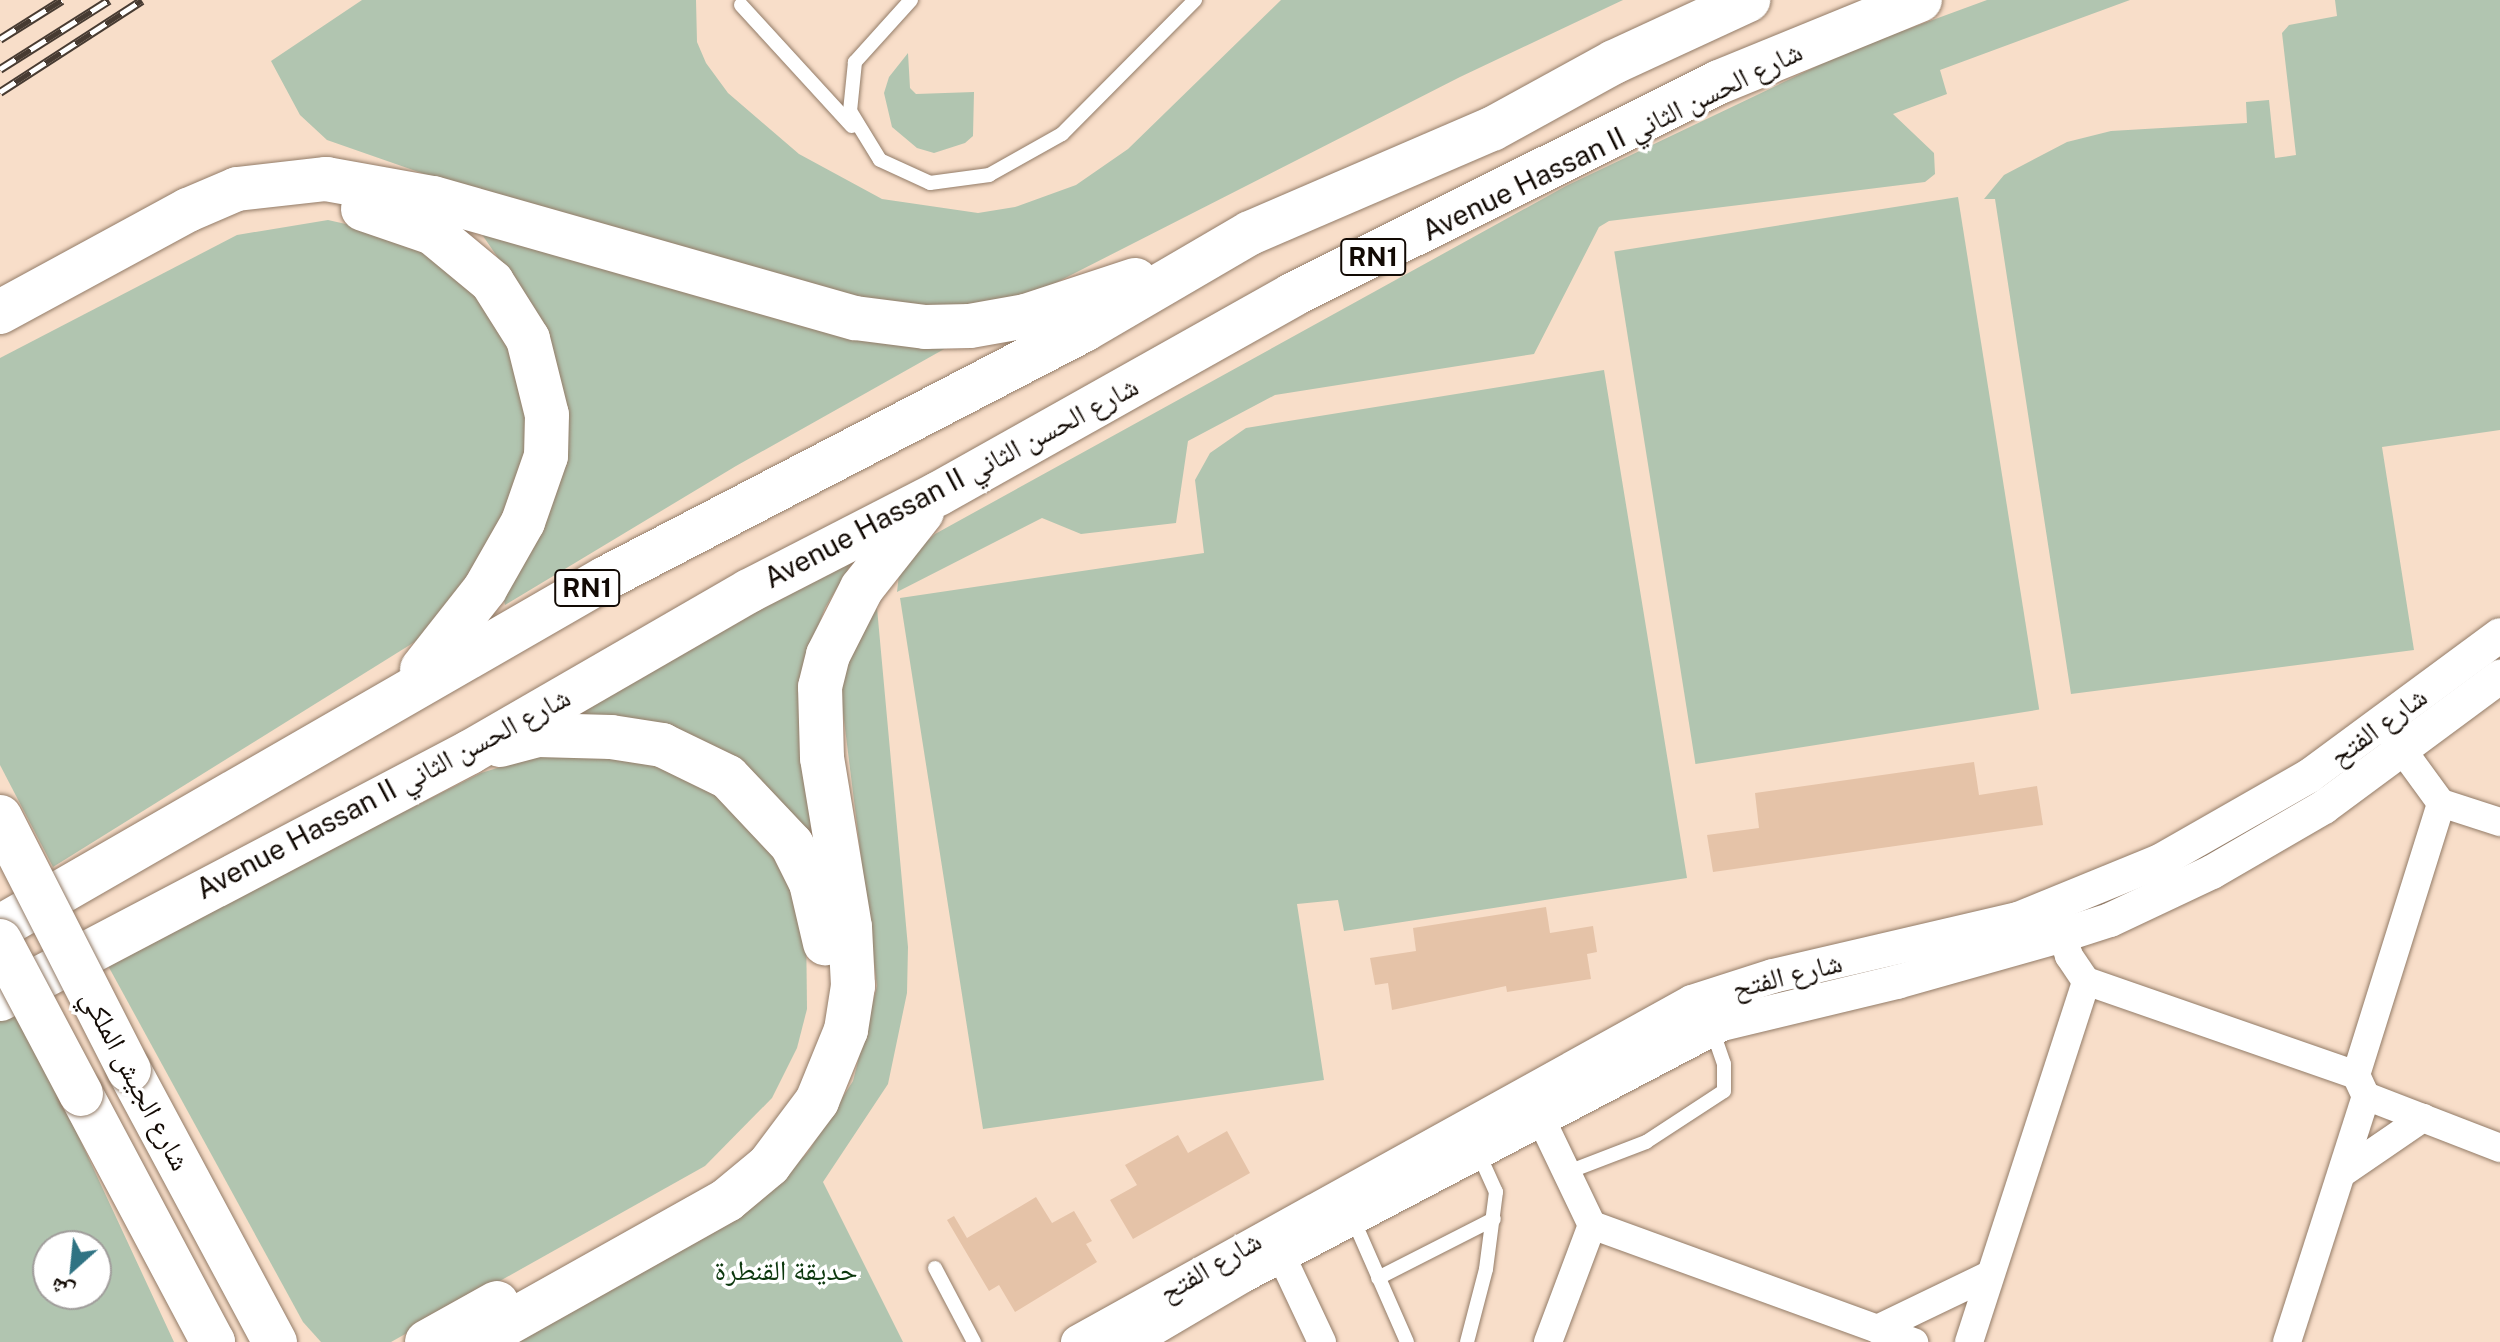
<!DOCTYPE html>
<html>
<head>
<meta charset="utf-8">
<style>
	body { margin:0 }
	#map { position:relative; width:2500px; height:1342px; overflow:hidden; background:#f8dec9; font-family:"Public Sans","Noto Naskh Arabic",sans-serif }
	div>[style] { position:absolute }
	.green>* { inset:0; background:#b1c5b0; transform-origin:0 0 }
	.building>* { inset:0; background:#e5c3a8 }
	.roads { filter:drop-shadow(0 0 2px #937c68) drop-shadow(0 0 2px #937c68) }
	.service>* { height:14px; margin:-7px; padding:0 7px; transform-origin:7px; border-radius:7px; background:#fff }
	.minor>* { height:28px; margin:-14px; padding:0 14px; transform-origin:14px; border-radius:14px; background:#fff }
	.tertiary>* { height:34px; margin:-17px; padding:0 17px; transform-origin:17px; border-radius:17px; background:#fff }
	.primary>* { height:44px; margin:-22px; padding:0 22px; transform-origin:22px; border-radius:22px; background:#fff }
	.trunk>* { height:44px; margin:-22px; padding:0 22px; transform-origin:22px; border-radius:22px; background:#fff }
	.rail>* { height:9px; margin-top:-4.5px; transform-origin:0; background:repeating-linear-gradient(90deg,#fff 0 18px,#473b32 0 36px); box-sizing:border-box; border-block:2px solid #473b32 }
	.bridges { filter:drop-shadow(0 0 2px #937c68) drop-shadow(0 0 2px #937c68) }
	.primary-bridge>* { height:44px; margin:-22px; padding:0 22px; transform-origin:22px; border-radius:22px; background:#fff }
	span { translate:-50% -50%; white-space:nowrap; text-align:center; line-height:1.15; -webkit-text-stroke:7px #fff; paint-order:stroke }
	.shield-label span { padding:2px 6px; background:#fff; border:2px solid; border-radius:6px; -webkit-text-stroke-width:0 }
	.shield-label { font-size:26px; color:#120a04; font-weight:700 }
	.street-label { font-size:28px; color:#120a04 }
	.park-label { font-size:28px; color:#0c370d }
	.north { position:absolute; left:32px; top:1230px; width:80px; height:80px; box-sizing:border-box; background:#fff; border:2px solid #a09d9b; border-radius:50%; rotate:207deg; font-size:22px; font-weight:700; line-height:32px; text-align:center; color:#120a04 }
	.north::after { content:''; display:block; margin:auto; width:28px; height:36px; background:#2f7383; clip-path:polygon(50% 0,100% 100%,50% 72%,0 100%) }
</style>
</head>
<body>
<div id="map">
	<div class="green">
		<i style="clip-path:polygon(362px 0,696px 0,697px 42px,706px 63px,728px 93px,799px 154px,882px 199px,978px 213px,1015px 207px,1076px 185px,1128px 149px,1281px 0,1623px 0,1460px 77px,1020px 301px,894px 310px,433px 177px,327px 140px,300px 115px,271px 61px)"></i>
		<i style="clip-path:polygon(1987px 0,2130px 0,1940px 70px,1947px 94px,1893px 114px,1934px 153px,1935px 174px,1925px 182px,1609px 221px,1599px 227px,1534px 354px,1275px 395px,1188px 441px,1176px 523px,1081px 534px,1042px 518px,897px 592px,900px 566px,935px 534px,1566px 186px,1851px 50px)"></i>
		<i style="clip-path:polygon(2335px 0,2500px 0,2500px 430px,2382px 447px,2414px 650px,2071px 694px,1995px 199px,1984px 199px,2004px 175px,2067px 142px,2111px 131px,2247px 123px,2246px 102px,2269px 100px,2275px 158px,2296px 155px,2282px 33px,2289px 25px,2337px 16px)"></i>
		<i style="clip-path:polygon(908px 53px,910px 88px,916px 94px,974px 92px,973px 136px,965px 143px,934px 153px,917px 148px,892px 127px,884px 93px,889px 77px)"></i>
		<i style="left:1958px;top:197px;width:519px;height:348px;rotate:81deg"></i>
		<i style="clip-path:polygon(328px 220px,399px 236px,481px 293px,509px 337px,529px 425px,521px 486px,444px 619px,413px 643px,53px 867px,0 765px,0 358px,237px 235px)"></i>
		<i style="clip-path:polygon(481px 233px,962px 339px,736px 466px,505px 605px,502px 591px,551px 496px,520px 290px)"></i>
		<i style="clip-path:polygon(1604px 370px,1687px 878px,1344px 931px,1338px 900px,1297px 904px,1324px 1080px,983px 1129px,900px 598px,1204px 553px,1195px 480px,1210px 453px,1246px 428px)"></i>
		<i style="clip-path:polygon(856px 556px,825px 608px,813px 640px,819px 831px,811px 843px,784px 806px,558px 718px)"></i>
		<i style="clip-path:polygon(877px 608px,908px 947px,907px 993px,888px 1084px,823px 1182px,903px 1342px,514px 1342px,763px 1198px,808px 1152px,853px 1081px,877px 986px,841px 696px,843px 666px)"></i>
		<i style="clip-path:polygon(636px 755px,718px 787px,770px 845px,806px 921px,807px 1009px,797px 1048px,772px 1098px,705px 1166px,391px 1342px,321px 1342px,303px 1322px,106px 962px,481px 773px,533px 757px)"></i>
		<i style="clip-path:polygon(evenodd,17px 1004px,174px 1342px,0 1342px,0 1014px,17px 1004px,48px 1246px,96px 1246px,96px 1294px,48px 1294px,48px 1246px)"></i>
	</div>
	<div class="building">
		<i style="clip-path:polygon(1974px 762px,1979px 795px,2037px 786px,2043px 825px,1713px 872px,1707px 835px,1759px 828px,1755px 793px)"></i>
		<i style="clip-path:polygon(1546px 907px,1550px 933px,1593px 926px,1597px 952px,1587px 954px,1591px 979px,1507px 992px,1506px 986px,1392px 1010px,1388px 983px,1375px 985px,1370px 958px,1416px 951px,1413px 928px)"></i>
		<i style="clip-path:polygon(1227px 1131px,1250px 1173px,1133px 1239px,1110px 1200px,1137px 1185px,1125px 1165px,1178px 1135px,1188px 1153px)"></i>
		<i style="clip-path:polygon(1036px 1197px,1052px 1223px,1074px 1211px,1092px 1241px,1086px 1244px,1097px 1262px,1015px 1312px,999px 1285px,989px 1291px,947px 1220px,954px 1216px,967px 1238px)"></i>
	</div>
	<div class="roads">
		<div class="service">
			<i style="left:911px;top:0;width:84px;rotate:132.1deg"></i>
			<i style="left:855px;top:62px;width:49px;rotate:95.8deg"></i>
			<i style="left:850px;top:111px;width:57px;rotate:58.5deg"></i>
			<i style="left:880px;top:160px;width:55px;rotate:24.7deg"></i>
			<i style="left:930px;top:183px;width:60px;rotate:-7.7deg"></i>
			<i style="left:989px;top:175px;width:84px;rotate:-29.3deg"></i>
			<i style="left:1062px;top:134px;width:189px;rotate:-45.2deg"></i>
			<i style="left:741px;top:5px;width:164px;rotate:47.5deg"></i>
			<i style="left:1568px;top:1172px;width:84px;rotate:-21deg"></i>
			<i style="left:1646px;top:1142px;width:93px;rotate:-33.2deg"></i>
			<i style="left:1724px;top:1091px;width:27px;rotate:-90deg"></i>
			<i style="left:1724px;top:1064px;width:37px;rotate:-109deg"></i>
			<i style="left:1353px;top:1219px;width:134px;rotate:66.3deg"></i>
			<i style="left:935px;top:1268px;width:84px;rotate:62.2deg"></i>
			<i style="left:1378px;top:1278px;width:130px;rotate:-27deg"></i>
			<i style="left:1467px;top:1342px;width:75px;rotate:-75.4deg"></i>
			<i style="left:1486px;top:1269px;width:78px;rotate:-82.6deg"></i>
			<i style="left:1496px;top:1192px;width:46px;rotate:-114.3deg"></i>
		</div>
		<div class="minor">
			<i style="left:2441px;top:803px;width:62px;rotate:17.9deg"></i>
			<i style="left:2056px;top:915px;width:43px;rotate:72.4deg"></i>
			<i style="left:2069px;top:956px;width:30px;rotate:56deg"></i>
			<i style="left:2086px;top:981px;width:286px;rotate:19.2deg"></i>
			<i style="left:2356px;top:1075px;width:23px;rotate:65deg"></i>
			<i style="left:2366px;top:1096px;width:144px;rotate:21.2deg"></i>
			<i style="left:2356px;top:1075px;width:285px;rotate:-72.6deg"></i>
			<i style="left:2441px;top:803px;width:87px;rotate:-126.1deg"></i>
			<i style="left:1532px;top:1100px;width:139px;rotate:64.4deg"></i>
			<i style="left:1592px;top:1225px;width:125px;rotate:110.6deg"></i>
			<i style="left:2344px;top:1172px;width:96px;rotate:-34.4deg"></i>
			<i style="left:1592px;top:1225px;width:343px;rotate:20deg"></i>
			<i style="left:1273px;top:1238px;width:115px;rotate:64.8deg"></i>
			<i style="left:1877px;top:1329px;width:122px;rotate:-25.7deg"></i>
			<i style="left:1969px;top:1342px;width:379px;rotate:-72deg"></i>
			<i style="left:2287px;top:1342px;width:258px;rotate:-72.2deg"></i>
		</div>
		<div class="tertiary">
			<i style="left:1078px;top:1342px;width:702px;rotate:-28.98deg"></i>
			<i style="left:1692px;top:1002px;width:85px;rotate:-17.8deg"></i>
			<i style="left:1773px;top:976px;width:252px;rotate:-13.1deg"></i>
			<i style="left:2018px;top:919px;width:153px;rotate:-22.2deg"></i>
			<i style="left:2160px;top:861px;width:172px;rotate:-29.7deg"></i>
			<i style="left:2309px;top:776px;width:237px;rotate:-36.4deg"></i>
			<i style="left:1130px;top:1342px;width:130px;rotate:-30.5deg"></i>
			<i style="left:1242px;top:1276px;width:542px;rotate:-27.7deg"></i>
			<i style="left:1722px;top:1024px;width:180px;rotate:-13.5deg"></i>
			<i style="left:1897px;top:982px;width:173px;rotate:-15.8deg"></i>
			<i style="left:2063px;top:935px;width:49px;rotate:-17.7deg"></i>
			<i style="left:2110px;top:920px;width:113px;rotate:-25.2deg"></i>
			<i style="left:2212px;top:872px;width:129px;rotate:-30.1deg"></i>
			<i style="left:2324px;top:807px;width:219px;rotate:-36.5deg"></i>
		</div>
		<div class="primary">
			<i style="left:129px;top:1070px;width:309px;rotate:61.8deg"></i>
			<i style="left:81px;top:1094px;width:281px;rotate:62deg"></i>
		</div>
		<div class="trunk">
			<i style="left:363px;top:209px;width:74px;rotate:18.9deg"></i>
			<i style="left:433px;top:233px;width:77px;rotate:39.7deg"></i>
			<i style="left:492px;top:282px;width:67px;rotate:57.7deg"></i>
			<i style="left:528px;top:339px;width:78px;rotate:76deg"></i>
			<i style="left:547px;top:415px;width:41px;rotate:91.4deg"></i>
			<i style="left:546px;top:456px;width:70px;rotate:109.2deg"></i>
			<i style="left:523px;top:522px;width:77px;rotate:119.6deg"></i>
			<i style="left:485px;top:589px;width:102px;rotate:128.2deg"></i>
			<i style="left:0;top:312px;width:214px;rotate:-28.5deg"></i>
			<i style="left:188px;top:210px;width:53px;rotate:-23.2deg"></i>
			<i style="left:237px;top:189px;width:90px;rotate:-6.4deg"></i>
			<i style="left:326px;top:179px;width:109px;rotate:10.1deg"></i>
			<i style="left:433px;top:198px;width:439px;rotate:15.9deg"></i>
			<i style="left:855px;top:318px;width:71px;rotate:7.3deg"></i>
			<i style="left:925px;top:327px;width:45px;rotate:-1.3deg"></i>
			<i style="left:970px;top:326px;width:57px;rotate:-10.1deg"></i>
			<i style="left:1026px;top:316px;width:115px;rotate:-18.3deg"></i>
			<i style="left:500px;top:745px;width:39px;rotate:-15deg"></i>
			<i style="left:538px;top:735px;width:73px;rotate:1.6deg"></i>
			<i style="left:611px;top:737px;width:52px;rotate:8.9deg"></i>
			<i style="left:662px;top:745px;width:73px;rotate:25.9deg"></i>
			<i style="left:728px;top:777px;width:93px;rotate:46.7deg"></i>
			<i style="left:792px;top:845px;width:42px;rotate:63.4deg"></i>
			<i style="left:811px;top:883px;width:62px;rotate:76.9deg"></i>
			<i style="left:0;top:927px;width:699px;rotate:-29.94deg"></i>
			<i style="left:606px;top:578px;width:539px;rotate:-27.42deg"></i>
			<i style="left:1084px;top:330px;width:192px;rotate:-30.3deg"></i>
			<i style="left:1250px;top:233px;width:263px;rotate:-23.3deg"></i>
			<i style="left:1492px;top:129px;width:139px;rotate:-28.8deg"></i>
			<i style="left:1614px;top:62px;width:148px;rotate:-24.8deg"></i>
			<i style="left:0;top:999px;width:531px;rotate:-27.72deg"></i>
			<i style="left:470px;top:752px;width:322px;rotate:-30deg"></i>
			<i style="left:749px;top:591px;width:212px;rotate:-27.2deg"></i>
			<i style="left:938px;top:494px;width:406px;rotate:-29.3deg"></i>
			<i style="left:1292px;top:295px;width:477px;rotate:-26.5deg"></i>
			<i style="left:1719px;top:82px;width:217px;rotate:-22.2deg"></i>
			<i style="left:212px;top:1342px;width:1px"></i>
			<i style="left:427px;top:1342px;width:80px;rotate:-29.1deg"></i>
			<i style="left:474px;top:1342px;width:290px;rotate:-29.3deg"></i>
			<i style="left:727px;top:1200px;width:55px;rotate:-39.8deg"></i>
			<i style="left:769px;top:1165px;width:80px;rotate:-53.1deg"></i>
			<i style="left:817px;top:1101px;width:77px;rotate:-67.8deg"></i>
			<i style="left:846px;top:1030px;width:45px;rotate:-81deg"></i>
			<i style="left:853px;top:986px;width:59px;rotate:-92.9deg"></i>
			<i style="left:850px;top:927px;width:171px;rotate:-99.4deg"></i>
			<i style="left:822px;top:758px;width:71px;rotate:-91.6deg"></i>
			<i style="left:820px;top:687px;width:33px;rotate:-76deg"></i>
			<i style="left:828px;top:655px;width:75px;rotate:-63.1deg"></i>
			<i style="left:862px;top:588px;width:97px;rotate:-51.7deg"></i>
		</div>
	</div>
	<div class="rail">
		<i style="left:0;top:39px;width:73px;rotate:-32.2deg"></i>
		<i style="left:0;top:69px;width:129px;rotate:-32.3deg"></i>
		<i style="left:0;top:92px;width:169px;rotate:-32.9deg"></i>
	</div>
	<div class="bridges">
		<div class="primary-bridge">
			<i style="left:0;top:817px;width:284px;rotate:63deg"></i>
			<i style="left:0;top:941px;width:173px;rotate:62.1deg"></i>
		</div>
	</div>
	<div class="shield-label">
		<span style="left:1373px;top:257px">RN1</span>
		<span style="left:587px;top:588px">RN1</span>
	</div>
	<div class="street-label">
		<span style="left:1612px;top:141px;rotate:-26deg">Avenue Hassan II شارع الحسن الثاني</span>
		<span style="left:951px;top:482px;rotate:-28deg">Avenue Hassan II شارع الحسن الثاني</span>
		<span style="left:2378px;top:726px;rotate:-36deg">شارع الفتح</span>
		<span style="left:383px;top:793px;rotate:-28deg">Avenue Hassan II شارع الحسن الثاني</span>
		<span style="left:1787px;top:975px;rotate:-14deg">شارع الفتح</span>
		<span style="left:136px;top:1080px;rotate:62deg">شارع الجيش الملكي</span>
		<span style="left:1210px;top:1266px;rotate:-30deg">شارع الفتح</span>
	</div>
	<div class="park-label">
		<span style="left:786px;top:1270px">حديقة القنطرة</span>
	</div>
	<div class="north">ش</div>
</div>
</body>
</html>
